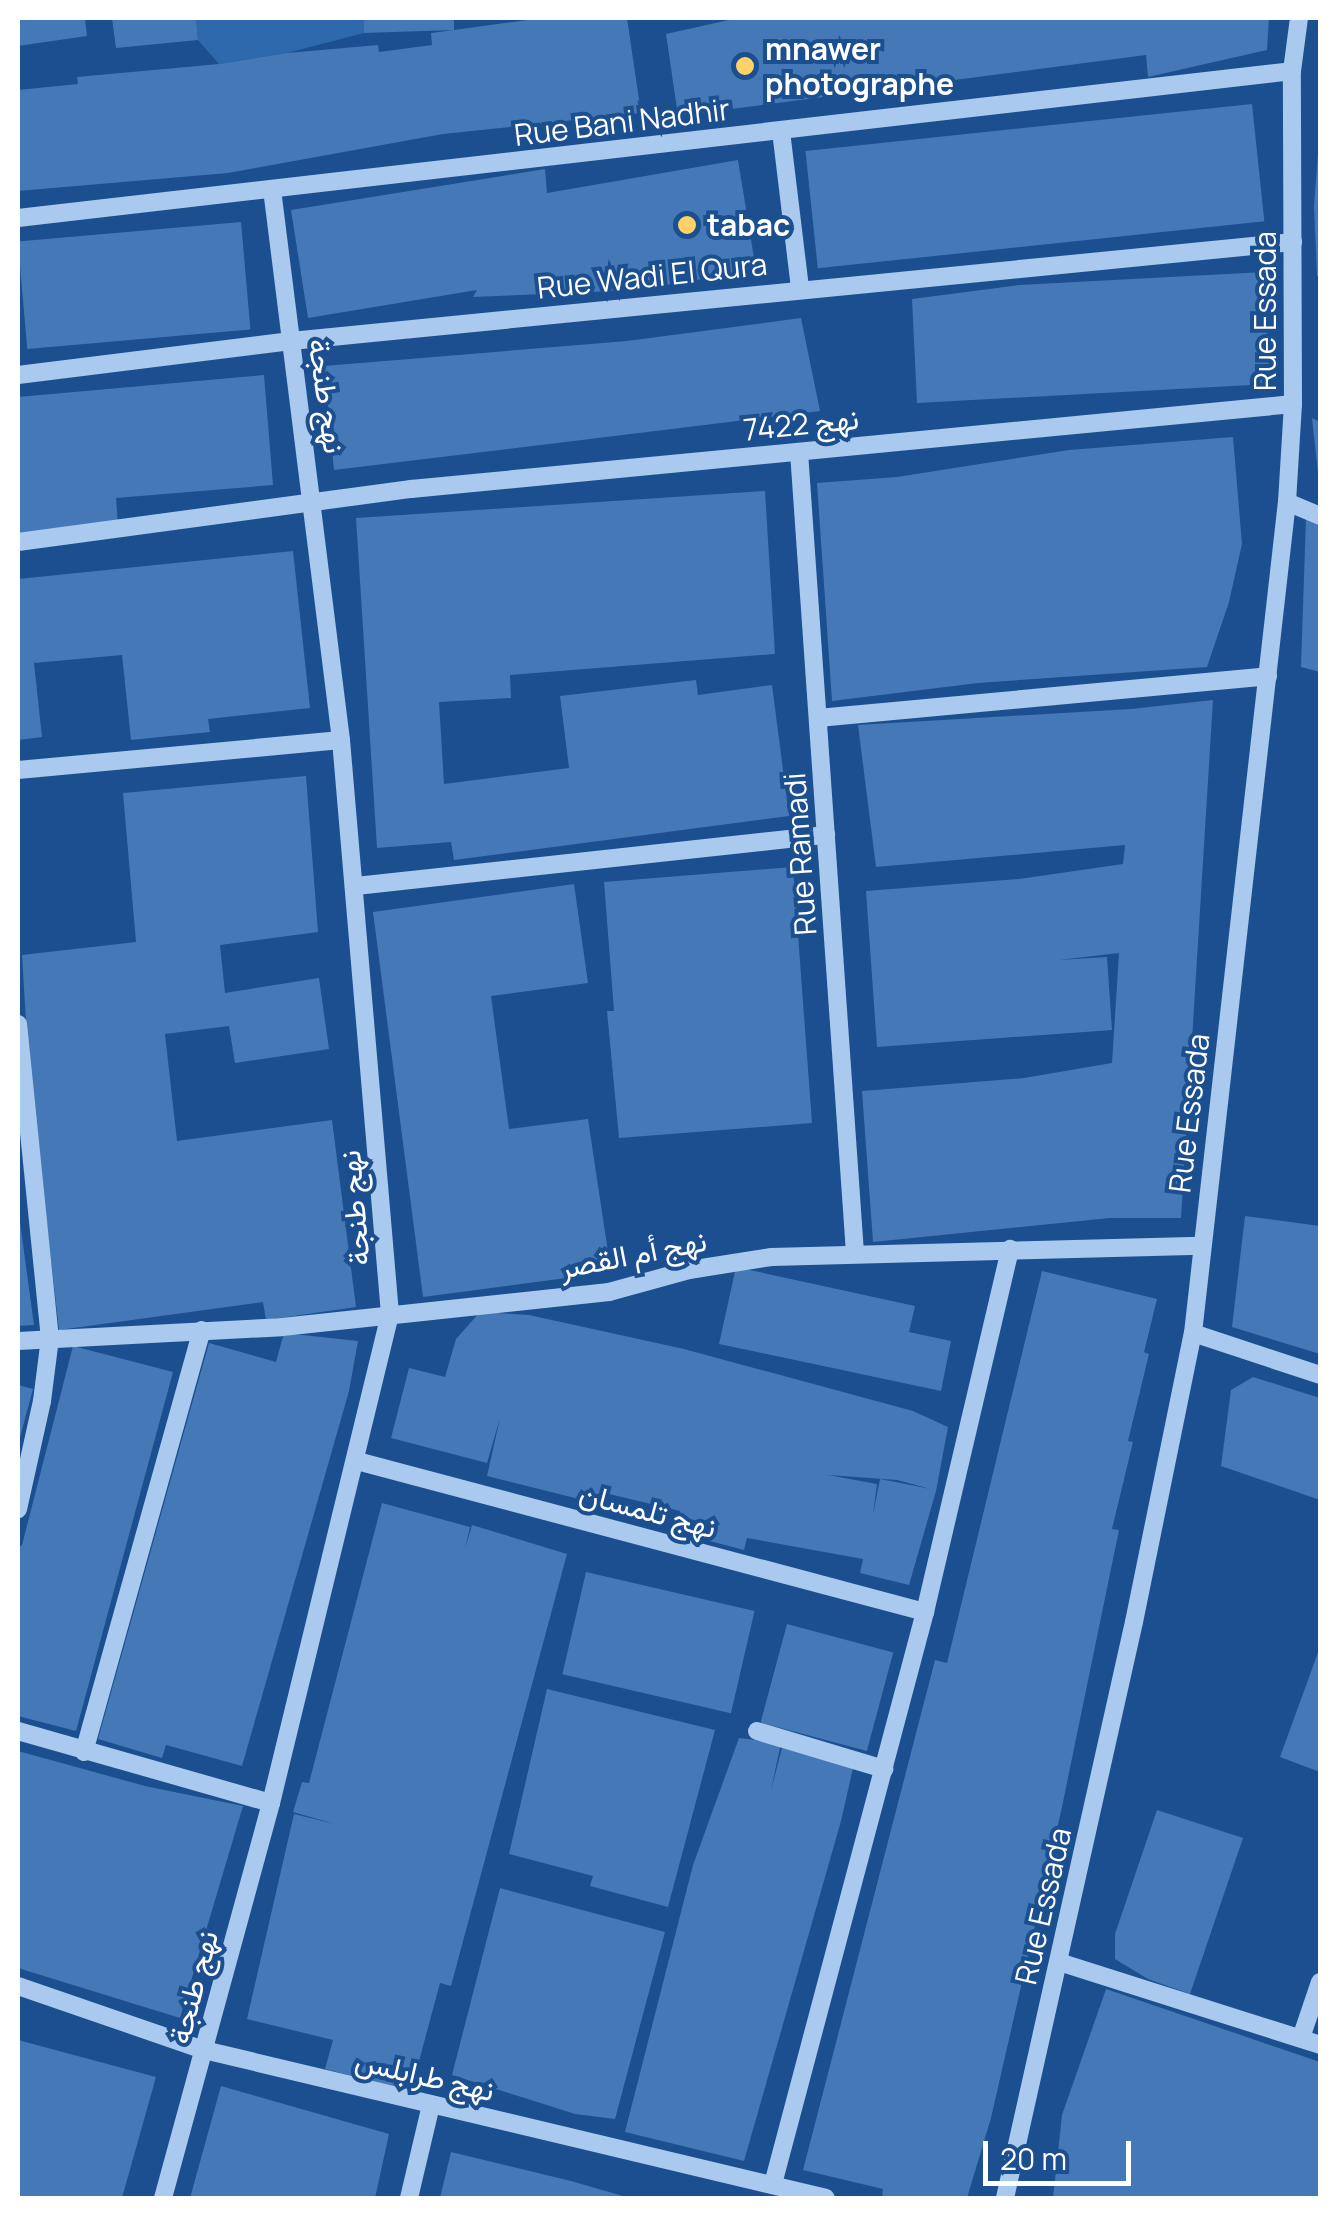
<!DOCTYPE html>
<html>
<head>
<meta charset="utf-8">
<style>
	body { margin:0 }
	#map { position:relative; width:1338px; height:2216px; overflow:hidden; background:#1b4f8f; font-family:Manrope,Vazirmatn,sans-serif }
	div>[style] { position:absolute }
	.green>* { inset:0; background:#2e69ad }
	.building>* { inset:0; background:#4478b7; transform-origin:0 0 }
	.minor>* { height:18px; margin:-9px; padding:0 9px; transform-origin:9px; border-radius:9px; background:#a9c9ee }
	.dots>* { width:28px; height:28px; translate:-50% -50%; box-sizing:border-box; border:5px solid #1b4f8f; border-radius:50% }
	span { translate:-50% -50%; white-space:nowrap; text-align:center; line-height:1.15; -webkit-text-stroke:8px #1b4f8f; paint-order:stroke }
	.poi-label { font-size:30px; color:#fff; font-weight:700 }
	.left { translate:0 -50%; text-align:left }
	.street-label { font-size:30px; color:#fff }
	.frame { position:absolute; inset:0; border:20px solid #fff; pointer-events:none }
	.scale { position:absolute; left:983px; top:2141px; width:148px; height:45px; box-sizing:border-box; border:5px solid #fff; border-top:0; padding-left:12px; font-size:30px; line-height:35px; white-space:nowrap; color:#fff; -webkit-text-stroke:8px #1b4f8f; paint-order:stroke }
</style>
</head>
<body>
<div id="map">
	<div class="green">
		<i style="clip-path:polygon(196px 18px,364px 18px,364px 33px,287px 53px,219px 64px,198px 40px)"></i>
	</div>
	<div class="building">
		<i style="clip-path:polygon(18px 18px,85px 18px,87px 36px,18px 46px)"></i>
		<i style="clip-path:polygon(112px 18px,196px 18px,198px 40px,116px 48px)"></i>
		<i style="clip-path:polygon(364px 18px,454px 18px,454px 30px,542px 18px,627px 18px,641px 113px,443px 134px,228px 173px,18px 191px,18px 90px,78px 84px,77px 77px,219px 64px,287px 53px,378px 45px,379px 52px,432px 45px,431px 33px,454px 30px,364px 33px)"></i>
		<i style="clip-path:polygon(738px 18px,1269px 18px,1267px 50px,1148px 77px,1146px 55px,678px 116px,666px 34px)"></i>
		<i style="left:1252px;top:104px;width:118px;height:449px;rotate:84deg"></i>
		<i style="clip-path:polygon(1318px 152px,1320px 276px,1317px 276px,1314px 206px)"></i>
		<i style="clip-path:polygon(738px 160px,756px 270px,636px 290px,473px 297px,477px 290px,308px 318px,291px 210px,545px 169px,547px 193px)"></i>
		<i style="left:241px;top:222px;width:108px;height:224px;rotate:85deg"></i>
		<i style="clip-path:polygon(1264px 272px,1270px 384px,917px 403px,912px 299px,1019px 285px)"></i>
		<i style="clip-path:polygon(801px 318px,820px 411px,334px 470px,324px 366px,627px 341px)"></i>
		<i style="clip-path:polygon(264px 375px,273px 485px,116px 498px,118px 525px,18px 534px,18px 397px)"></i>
		<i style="clip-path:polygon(1312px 418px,1320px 422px,1320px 473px,1318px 473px)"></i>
		<i style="clip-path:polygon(1233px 437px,1242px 544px,1229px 602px,1207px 667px,978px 683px,832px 701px,817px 483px,897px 477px,1069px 450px)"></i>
		<i style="clip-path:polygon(765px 491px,775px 654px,510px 675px,511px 698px,439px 702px,444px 784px,569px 768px,560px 696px,696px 680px,698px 695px,772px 685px,789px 816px,454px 860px,451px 842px,377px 848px,356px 518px)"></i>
		<i style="clip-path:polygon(1306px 517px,1320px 525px,1320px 672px,1301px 667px)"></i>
		<i style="clip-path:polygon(293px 551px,310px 708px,208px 719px,210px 732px,131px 740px,122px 655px,34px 663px,42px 737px,18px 740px,18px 579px)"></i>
		<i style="clip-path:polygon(1213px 700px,1181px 1218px,1110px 1218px,873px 1242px,862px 1091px,1024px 1078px,1112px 1063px,1119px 953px,1059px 960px,1107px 957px,1112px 1030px,877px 1047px,866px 891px,1019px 879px,1123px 864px,1125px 845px,876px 867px,858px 725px,1131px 709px)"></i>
		<i style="clip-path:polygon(306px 776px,318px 932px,220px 945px,225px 993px,319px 978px,329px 1049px,235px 1063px,229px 1026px,165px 1034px,177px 1141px,332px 1120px,356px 1307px,266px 1320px,263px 1302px,59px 1330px,28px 1056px,22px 955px,136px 942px,123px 793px)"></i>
		<i style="clip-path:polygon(793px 867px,812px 1123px,619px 1138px,607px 1011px,614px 1011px,604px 882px)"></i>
		<i style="clip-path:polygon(574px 884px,588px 983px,491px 996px,509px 1129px,588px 1119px,611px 1272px,423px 1297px,373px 912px)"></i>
		<i style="clip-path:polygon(1245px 1216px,1320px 1226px,1320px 1354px,1232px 1327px)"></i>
		<i style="clip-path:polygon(18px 1222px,20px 1222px,34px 1325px,18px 1326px)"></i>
		<i style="clip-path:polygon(736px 1267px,915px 1306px,909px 1332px,951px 1341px,941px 1391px,719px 1344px)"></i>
		<i style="clip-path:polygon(1042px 1271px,1157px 1299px,1144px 1352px,1149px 1354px,1128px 1441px,1133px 1442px,1112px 1529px,1119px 1530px,1062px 1807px,991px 2118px,967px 2198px,888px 2198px,882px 2197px,883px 2189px,803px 2170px,935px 1660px,947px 1663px)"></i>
		<i style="clip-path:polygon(evenodd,480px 1312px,529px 1315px,684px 1349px,913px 1411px,948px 1427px,936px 1491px,909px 1585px,860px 1573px,863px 1559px,747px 1538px,744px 1550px,675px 1532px,680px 1511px,601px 1492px,599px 1504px,487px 1476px,500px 1418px,487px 1463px,391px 1438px,409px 1368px,445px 1377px,456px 1339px,480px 1312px,828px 1475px,897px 1480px,931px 1489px,880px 1479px,873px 1515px,877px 1484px,828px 1475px)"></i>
		<i style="clip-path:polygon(284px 1333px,358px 1341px,349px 1391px,242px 1766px,166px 1745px,162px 1758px,98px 1739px,209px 1343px,276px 1362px)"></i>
		<i style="clip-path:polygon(73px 1346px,173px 1372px,76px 1731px,18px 1716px,18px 1548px,22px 1545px)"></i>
		<i style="clip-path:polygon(1253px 1377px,1320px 1398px,1320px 1500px,1221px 1466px,1231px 1390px)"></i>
		<i style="clip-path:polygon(18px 1385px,33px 1389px,19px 1441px,18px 1441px)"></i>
		<i style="clip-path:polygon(382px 1503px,470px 1527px,465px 1549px,472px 1525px,567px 1554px,451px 1986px,440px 1983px,411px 2091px,325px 2069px,333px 2040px,247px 2019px,294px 1814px,335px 1824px,293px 1812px,302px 1782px,309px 1783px)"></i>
		<i style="left:586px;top:1572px;width:173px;height:105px;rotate:13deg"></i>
		<i style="left:787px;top:1624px;width:110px;height:102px;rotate:15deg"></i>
		<i style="clip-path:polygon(1320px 1647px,1320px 1772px,1280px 1757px)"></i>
		<i style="clip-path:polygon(547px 1689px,715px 1730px,668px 1907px,590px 1886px,593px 1876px,509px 1854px)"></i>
		<i style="clip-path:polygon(739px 1738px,781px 1743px,771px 1790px,782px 1748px,853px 1768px,841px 1821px,744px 2161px,625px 2132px,693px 1865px)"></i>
		<i style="clip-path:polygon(18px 1751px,145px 1786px,243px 1806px,180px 2018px,18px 1968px)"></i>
		<i style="clip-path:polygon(1157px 1810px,1243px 1838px,1190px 1994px,1148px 1979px,1115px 1959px,1115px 1934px)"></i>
		<i style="clip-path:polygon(500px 1888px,665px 1932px,615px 2119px,575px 2114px,452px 2075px)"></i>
		<i style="clip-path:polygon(1106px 1989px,1320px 2062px,1320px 2198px,1053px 2198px,1062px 2115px)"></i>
		<i style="clip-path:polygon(18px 2040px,156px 2077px,122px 2198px,18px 2198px)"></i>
		<i style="clip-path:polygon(221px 2086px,389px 2134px,375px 2198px,190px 2198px)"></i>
		<i style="clip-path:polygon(451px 2152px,571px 2181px,630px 2198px,440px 2198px)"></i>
	</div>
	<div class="minor">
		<i style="left:781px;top:131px;width:158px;rotate:83.1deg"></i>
		<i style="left:18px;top:218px;width:1282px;rotate:-6.58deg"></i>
		<i style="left:18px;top:375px;width:275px;rotate:-7.1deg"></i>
		<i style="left:291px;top:341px;width:1007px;rotate:-5.64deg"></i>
		<i style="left:799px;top:452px;width:802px;rotate:86deg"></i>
		<i style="left:1287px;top:502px;width:36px;rotate:23deg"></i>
		<i style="left:18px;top:542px;width:397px;rotate:-7.7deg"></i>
		<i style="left:411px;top:489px;width:886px;rotate:-5.5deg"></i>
		<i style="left:818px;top:718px;width:452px;rotate:-5.3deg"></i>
		<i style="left:18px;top:770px;width:324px;rotate:-5.3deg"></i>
		<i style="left:356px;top:886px;width:473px;rotate:-6.2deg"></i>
		<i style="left:18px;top:1024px;width:316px;rotate:84.2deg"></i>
		<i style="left:50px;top:1338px;width:64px;rotate:97.2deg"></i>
		<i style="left:42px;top:1401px;width:111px;rotate:102.5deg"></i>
		<i style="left:1193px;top:1333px;width:134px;rotate:18.3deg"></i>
		<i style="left:18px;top:1341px;width:264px;rotate:-3deg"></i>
		<i style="left:282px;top:1327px;width:329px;rotate:-6.1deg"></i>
		<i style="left:609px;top:1292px;width:83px;rotate:-15.4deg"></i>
		<i style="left:689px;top:1270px;width:83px;rotate:-9deg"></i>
		<i style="left:771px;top:1257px;width:430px;rotate:-1.5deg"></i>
		<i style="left:357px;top:1461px;width:588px;rotate:14.89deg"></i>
		<i style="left:18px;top:1731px;width:263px;rotate:15.9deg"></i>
		<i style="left:757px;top:1731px;width:133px;rotate:16.7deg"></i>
		<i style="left:84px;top:1752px;width:438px;rotate:-74.4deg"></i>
		<i style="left:1059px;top:1962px;width:274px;rotate:17.6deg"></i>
		<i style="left:18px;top:1986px;width:197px;rotate:19deg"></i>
		<i style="left:204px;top:2050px;width:639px;rotate:13.38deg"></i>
		<i style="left:1301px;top:2038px;width:59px;rotate:-71.3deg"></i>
		<i style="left:773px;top:2184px;width:592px;rotate:-75.12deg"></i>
		<i style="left:925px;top:1612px;width:373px;rotate:-76.8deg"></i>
		<i style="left:163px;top:2198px;width:409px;rotate:-74.7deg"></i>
		<i style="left:271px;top:1803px;width:503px;rotate:-76.32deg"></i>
		<i style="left:390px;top:1314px;width:576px;rotate:-94.88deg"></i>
		<i style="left:341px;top:740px;width:555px;rotate:-97.14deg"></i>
		<i style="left:409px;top:2198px;width:96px;rotate:-76.7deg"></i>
		<i style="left:1005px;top:2198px;width:590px;rotate:-77.38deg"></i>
		<i style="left:1134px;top:1622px;width:295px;rotate:-78.5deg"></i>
		<i style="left:1193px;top:1333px;width:836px;rotate:-83.55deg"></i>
		<i style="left:1287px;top:502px;width:98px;rotate:-86.5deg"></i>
		<i style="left:1293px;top:404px;width:333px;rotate:-90.2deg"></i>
		<i style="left:1292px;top:71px;width:53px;rotate:-82.5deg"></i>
	</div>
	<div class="dots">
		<i style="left:745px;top:66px;background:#ffd166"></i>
		<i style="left:687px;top:225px;background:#ffd166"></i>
	</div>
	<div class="poi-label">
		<span class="left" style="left:765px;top:66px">mnawer<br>photographe</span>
		<span class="left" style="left:707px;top:225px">tabac</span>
	</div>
	<div class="street-label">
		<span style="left:622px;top:122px;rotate:-7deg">Rue Bani Nadhir</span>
		<span style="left:652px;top:276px;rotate:-6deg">Rue Wadi El Qura</span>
		<span style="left:1265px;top:311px;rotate:-90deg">Rue Essada</span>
		<span style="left:327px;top:396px;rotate:82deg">نهج طنجة</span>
		<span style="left:801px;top:424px;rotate:-6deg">نهج 7422</span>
		<span style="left:800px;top:854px;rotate:-94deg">Rue Ramadi</span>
		<span style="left:1189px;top:1113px;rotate:-83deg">Rue Essada</span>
		<span style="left:354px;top:1208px;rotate:-95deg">نهج طنجة</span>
		<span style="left:633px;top:1254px;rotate:-11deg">نهج أم القصر</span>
		<span style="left:648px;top:1510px;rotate:15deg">نهج تلمسان</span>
		<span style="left:1043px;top:1906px;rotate:-77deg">Rue Essada</span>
		<span style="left:193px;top:1987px;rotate:-75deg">نهج طنجة</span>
		<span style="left:425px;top:2075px;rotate:13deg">نهج طرابلس</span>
	</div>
	<div class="frame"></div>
	<div class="scale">20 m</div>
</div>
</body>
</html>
